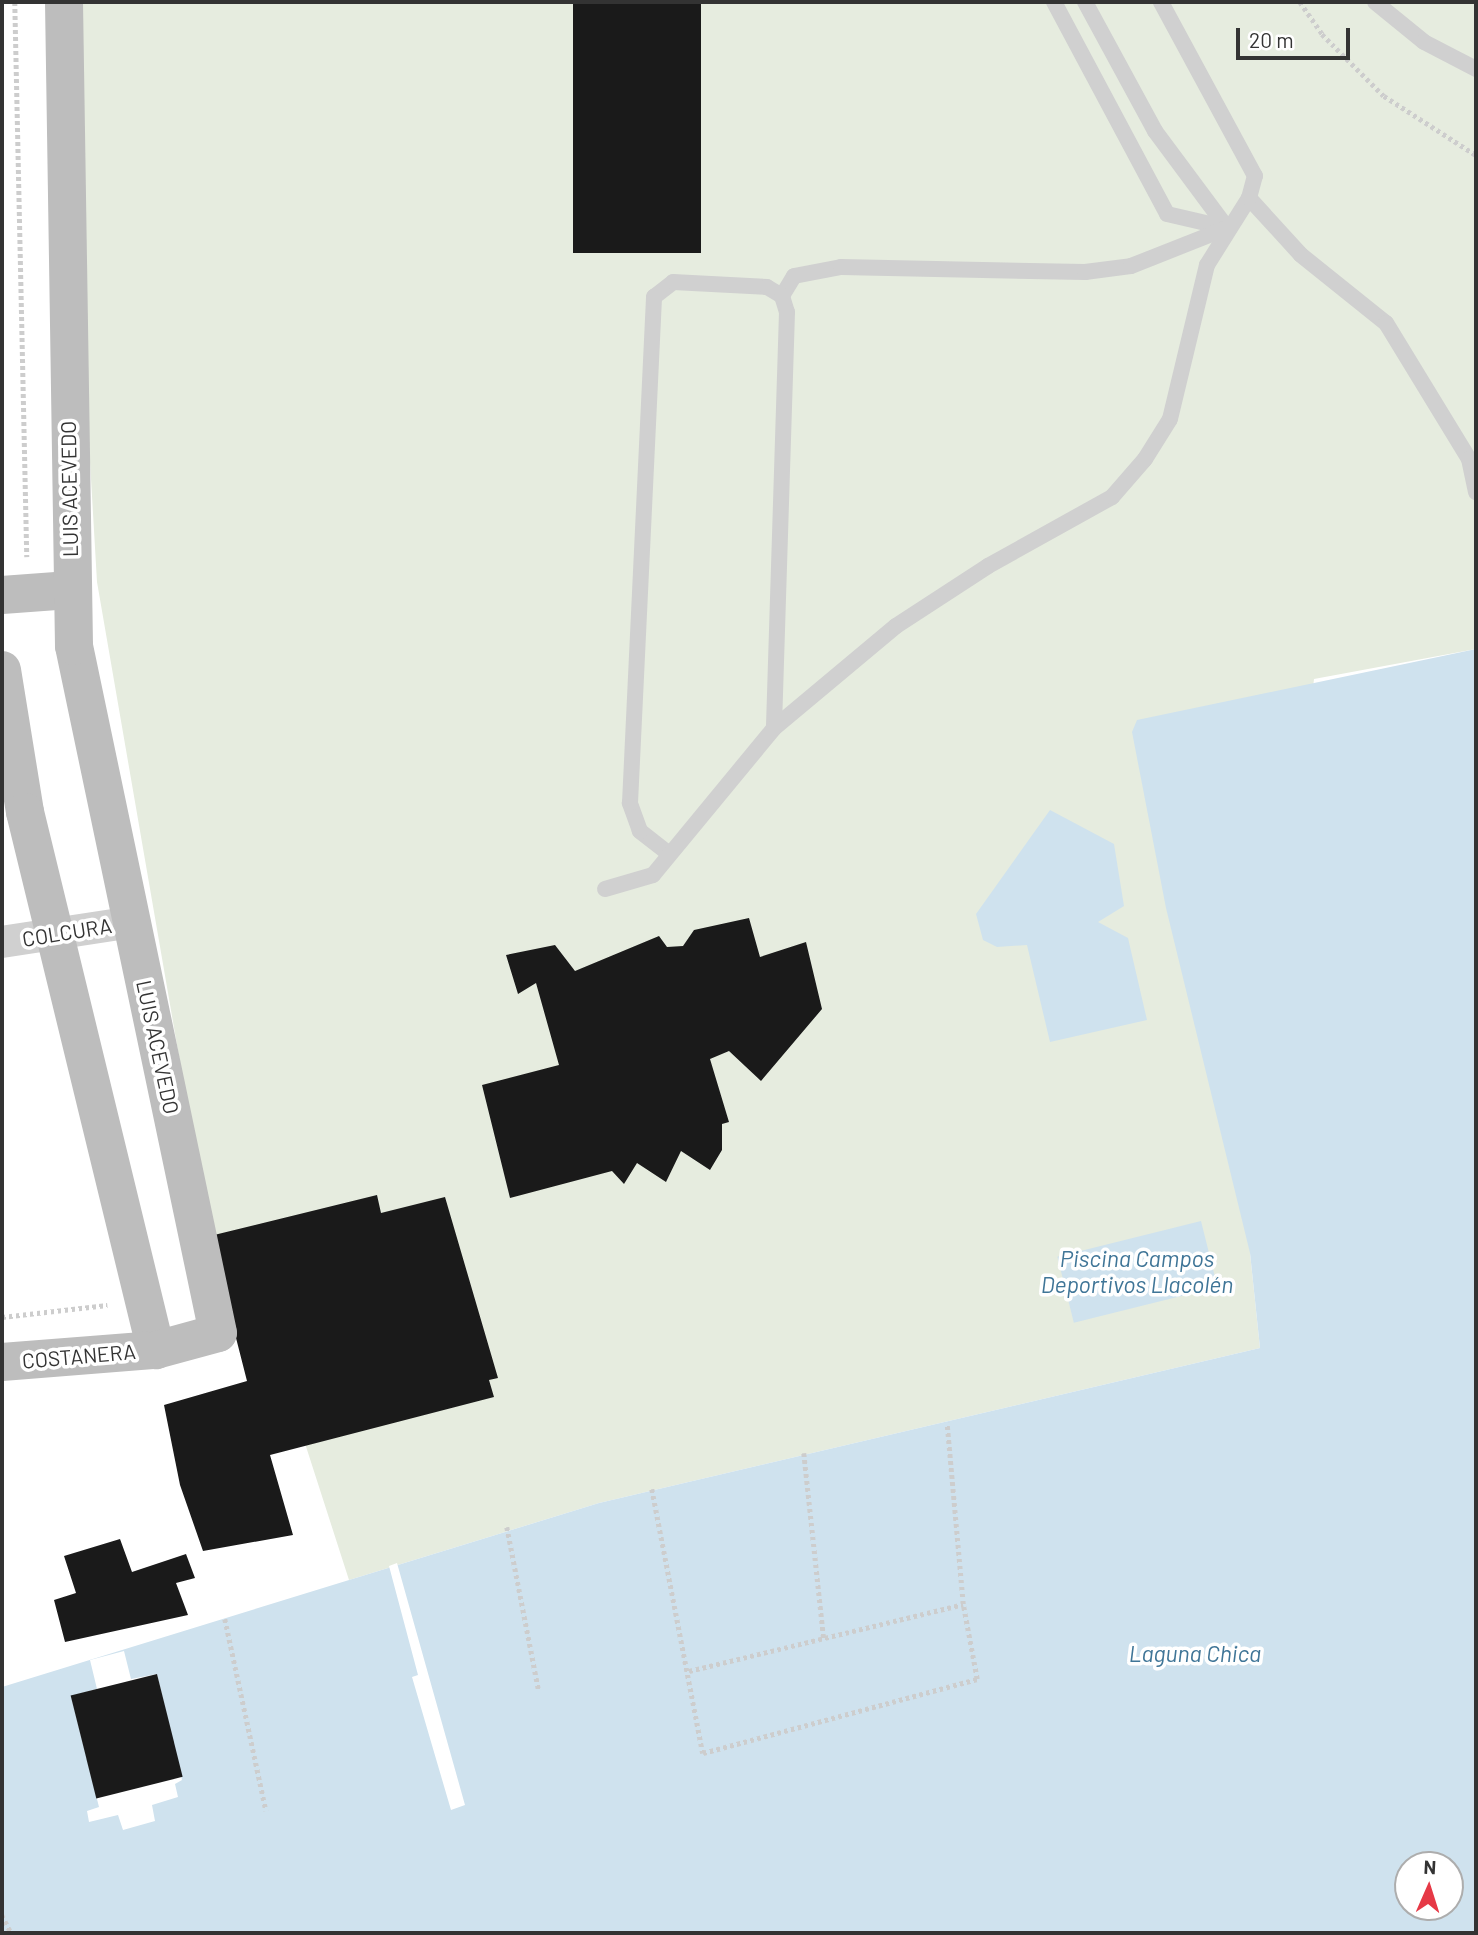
<!DOCTYPE html>
<html>
<head>
<meta charset="utf-8">
<style>
	body { margin:0 }
	#map { position:relative; width:1478px; height:1935px; overflow:hidden; background:#fff; font-family:Barlow,sans-serif }
	div>[style] { position:absolute }
	.green>* { inset:0; background:#e6ecdf }
	.water>* { inset:0; background:#cfe2ee; transform-origin:0 0 }
	.pier>* { inset:0; background:#fff }
	.building>* { inset:0; background:#1a1a1a; transform-origin:0 0 }
	.path>* { height:4.5px; margin-top:-2.25px; transform-origin:0; background:repeating-linear-gradient(90deg,#cdcdcd 0 3.5px,transparent 0 7px) }
	.lane>* { height:16px; margin:-8px; padding:0 8px; transform-origin:8px; border-radius:8px; background:#d0d0d0 }
	.street>* { height:32px; margin:-16px; padding:0 16px; transform-origin:16px; border-radius:16px; background:#d0d0d0 }
	.secondary>* { height:38px; margin:-19px; padding:0 19px; transform-origin:19px; border-radius:19px; background:#bdbdbd }
	span { translate:-50% -50%; white-space:nowrap; text-align:center; line-height:1.15; -webkit-text-stroke:7px #fff; paint-order:stroke }
	.street-label { font-size:21px; color:#333 }
	.water-label { font-size:23px; color:#3f7597; font-style:italic }
	.frame { position:absolute; inset:0; border:4px solid #333; pointer-events:none }
	.north { position:absolute; left:1394px; top:1851px; width:70px; height:70px; box-sizing:border-box; background:#fff; border:2px solid #adadad; border-radius:50%; rotate:3deg; font-size:19px; font-weight:700; line-height:28px; text-align:center; color:#333 }
	.north::after { content:''; display:block; margin:auto; width:24px; height:32px; background:#e63946; clip-path:polygon(50% 0,100% 100%,50% 72%,0 100%) }
	.scale { position:absolute; left:1236px; top:28px; width:114px; height:32px; box-sizing:border-box; border:4px solid #333; border-top:0; padding-left:9px; font-size:21px; line-height:24px; white-space:nowrap; color:#333; -webkit-text-stroke:5px #fff; paint-order:stroke }
</style>
</head>
<body>
<div id="map">
	<div class="green">
		<i style="clip-path:polygon(80px 2px,1476px 2px,1476px 649px,1314px 679px,1250px 1253px,1260px 1348px,599px 1503px,349px 1580px,282px 1372px,210px 1236px,97px 582px,71px 135px)"></i>
	</div>
	<div class="water">
		<i style="clip-path:polygon(evenodd,1476px 649px,1476px 1933px,2px 1933px,2px 1687px,599px 1503px,1260px 1348px,1250px 1253px,1166px 908px,1132px 732px,1137px 720px,1476px 649px,1408px 1865px,1450px 1865px,1450px 1907px,1408px 1907px,1408px 1865px)"></i>
		<i style="clip-path:polygon(1050px 810px,1114px 844px,1124px 906px,1098px 922px,1128px 938px,1147px 1020px,1050px 1042px,1027px 945px,997px 947px,983px 940px,976px 914px)"></i>
		<i style="left:1201px;top:1221px;width:68px;height:148px;rotate:76deg"></i>
	</div>
	<div class="pier">
		<i style="clip-path:polygon(397px 1563px,465px 1805px,451px 1810px,412px 1677px,418px 1675px,389px 1566px)"></i>
		<i style="clip-path:polygon(124px 1651px,131px 1679px,157px 1674px,182px 1780px,175px 1784px,178px 1797px,152px 1805px,155px 1821px,123px 1830px,118px 1815px,89px 1822px,87px 1811px,99px 1807px,71px 1696px,97px 1689px,90px 1660px)"></i>
	</div>
	<div class="building">
		<i style="left:573px;top:2px;width:128px;height:251px"></i>
		<i style="clip-path:polygon(749px 918px,760px 957px,806px 942px,822px 1009px,761px 1081px,729px 1051px,710px 1059px,729px 1122px,722px 1124px,722px 1150px,710px 1170px,681px 1151px,666px 1182px,637px 1163px,624px 1184px,612px 1171px,510px 1198px,482px 1085px,559px 1065px,536px 983px,518px 994px,506px 955px,555px 945px,575px 971px,659px 936px,667px 947px,683px 946px,694px 930px)"></i>
		<i style="clip-path:polygon(377px 1195px,381px 1213px,445px 1197px,498px 1378px,489px 1380px,494px 1397px,270px 1455px,293px 1535px,203px 1551px,180px 1485px,164px 1405px,247px 1381px,210px 1236px)"></i>
		<i style="clip-path:polygon(120px 1539px,132px 1572px,186px 1554px,195px 1578px,176px 1583px,188px 1615px,65px 1642px,54px 1600px,76px 1593px,64px 1556px)"></i>
		<i style="left:157px;top:1674px;width:106px;height:89px;rotate:76deg"></i>
	</div>
	<div class="path">
		<i style="left:15px;top:2px;width:555px;rotate:88.76deg"></i>
		<i style="left:1300px;top:2px;width:39px;rotate:55deg"></i>
		<i style="left:1322px;top:34px;width:88px;rotate:45deg"></i>
		<i style="left:1384px;top:96px;width:109px;rotate:32.7deg"></i>
		<i style="left:2px;top:1317px;width:106px;rotate:-6.5deg"></i>
		<i style="left:804px;top:1453px;width:188px;rotate:83.9deg"></i>
		<i style="left:652px;top:1489px;width:269px;rotate:79.1deg"></i>
		<i style="left:703px;top:1753px;width:284px;rotate:-15.1deg"></i>
		<i style="left:977px;top:1679px;width:76px;rotate:-100.6deg"></i>
		<i style="left:963px;top:1604px;width:182px;rotate:-95.1deg"></i>
		<i style="left:507px;top:1527px;width:167px;rotate:79deg"></i>
		<i style="left:225px;top:1619px;width:196px;rotate:77.9deg"></i>
		<i style="left:689px;top:1671px;width:282px;rotate:-13.7deg"></i>
		<i style="left:2px;top:1915px;width:20px;rotate:63deg"></i>
	</div>
	<div class="lane">
		<i style="left:1054px;top:2px;width:240px;rotate:61.9deg"></i>
		<i style="left:1167px;top:214px;width:62px;rotate:13.1deg"></i>
		<i style="left:1085px;top:2px;width:147px;rotate:61.5deg"></i>
		<i style="left:1155px;top:131px;width:121px;rotate:53.4deg"></i>
		<i style="left:1375px;top:2px;width:63px;rotate:39.2deg"></i>
		<i style="left:1424px;top:42px;width:59px;rotate:27.4deg"></i>
		<i style="left:1249px;top:198px;width:77px;rotate:47.6deg"></i>
		<i style="left:1301px;top:255px;width:109px;rotate:38.7deg"></i>
		<i style="left:1386px;top:323px;width:159px;rotate:58.6deg"></i>
		<i style="left:1469px;top:459px;width:34px;rotate:78deg"></i>
		<i style="left:782px;top:296px;width:23px;rotate:-59deg"></i>
		<i style="left:794px;top:276px;width:48px;rotate:-10.8deg"></i>
		<i style="left:841px;top:267px;width:244px;rotate:1.2deg"></i>
		<i style="left:1085px;top:272px;width:46px;rotate:-7.4deg"></i>
		<i style="left:1131px;top:266px;width:103px;rotate:-21.6deg"></i>
		<i style="left:668px;top:853px;width:36px;rotate:-142deg"></i>
		<i style="left:640px;top:831px;width:30px;rotate:-110deg"></i>
		<i style="left:630px;top:803px;width:507px;rotate:-87.28deg"></i>
		<i style="left:654px;top:297px;width:24px;rotate:-38deg"></i>
		<i style="left:673px;top:282px;width:94px;rotate:3deg"></i>
		<i style="left:767px;top:287px;width:17px;rotate:31deg"></i>
		<i style="left:782px;top:296px;width:17px;rotate:73deg"></i>
		<i style="left:787px;top:312px;width:416px;rotate:91.8deg"></i>
		<i style="left:605px;top:889px;width:50px;rotate:-16.3deg"></i>
		<i style="left:653px;top:875px;width:190px;rotate:-50.5deg"></i>
		<i style="left:774px;top:728px;width:159px;rotate:-39.9deg"></i>
		<i style="left:896px;top:626px;width:110px;rotate:-33.1deg"></i>
		<i style="left:988px;top:566px;width:142px;rotate:-29.1deg"></i>
		<i style="left:1112px;top:497px;width:50px;rotate:-49deg"></i>
		<i style="left:1145px;top:459px;width:47px;rotate:-58deg"></i>
		<i style="left:1170px;top:419px;width:158px;rotate:-76.5deg"></i>
		<i style="left:1207px;top:265px;width:79px;rotate:-57.9deg"></i>
		<i style="left:1249px;top:198px;width:23px;rotate:-75deg"></i>
		<i style="left:1255px;top:176px;width:198px;rotate:-118.4deg"></i>
	</div>
	<div class="street">
		<i style="left:2px;top:942px;width:132px;rotate:-8.7deg"></i>
	</div>
	<div class="secondary">
		<i style="left:2px;top:595px;width:68px;rotate:-4.2deg"></i>
		<i style="left:2px;top:670px;width:144px;rotate:80.8deg"></i>
		<i style="left:25px;top:812px;width:554px;rotate:76.32deg"></i>
		<i style="left:2px;top:1362px;width:154px;rotate:-4.5deg"></i>
		<i style="left:156px;top:1350px;width:64px;rotate:-15.3deg"></i>
		<i style="left:218px;top:1333px;width:702px;rotate:-101.84deg"></i>
		<i style="left:74px;top:646px;width:644px;rotate:-90.89deg"></i>
	</div>
	<div class="street-label">
		<span style="left:69px;top:489px;rotate:-91deg">LUIS ACEVEDO</span>
		<span style="left:67px;top:932px;rotate:-9deg">COLCURA</span>
		<span style="left:158px;top:1047px;rotate:78deg">LUIS ACEVEDO</span>
		<span style="left:79px;top:1356px;rotate:-5deg">COSTANERA</span>
	</div>
	<div class="water-label">
		<span style="left:1137px;top:1271px">Piscina Campos<br>Deportivos Llacolén</span>
		<span style="left:1195px;top:1653px">Laguna Chica</span>
	</div>
	<div class="frame"></div>
	<div class="north">N</div>
	<div class="scale">20 m</div>
</div>
</body>
</html>
